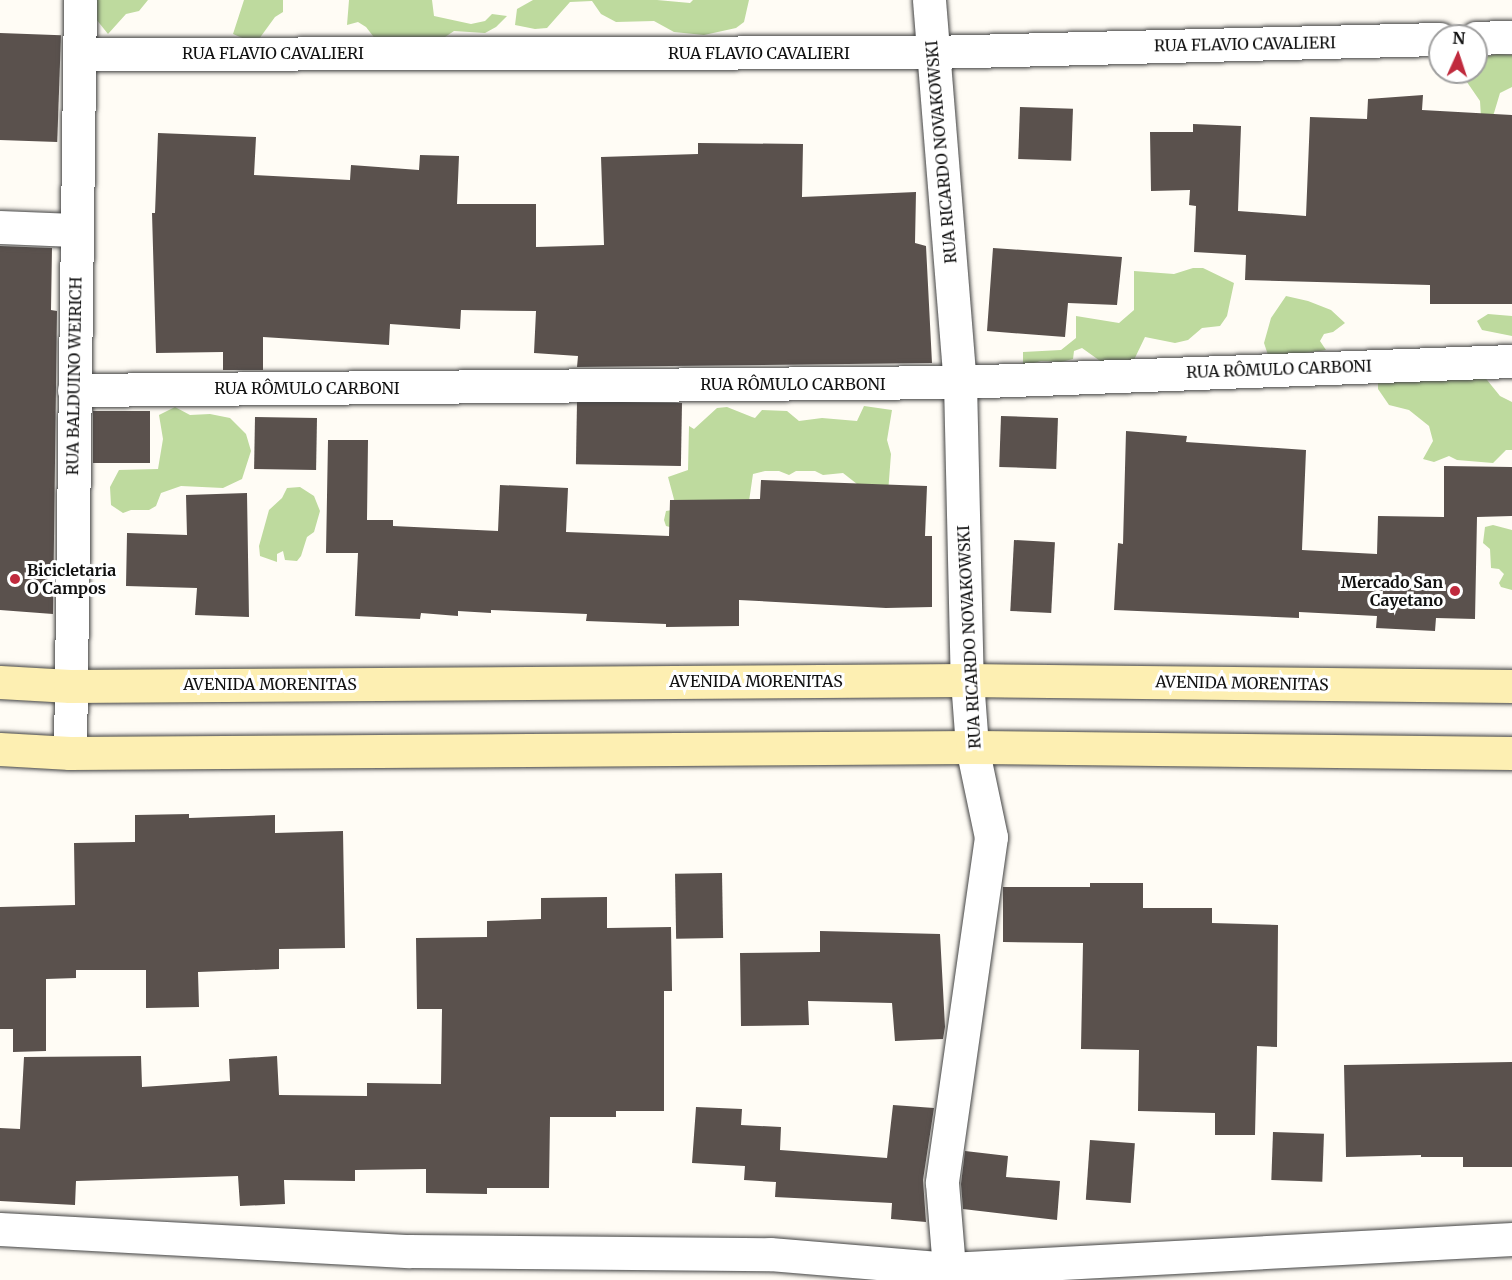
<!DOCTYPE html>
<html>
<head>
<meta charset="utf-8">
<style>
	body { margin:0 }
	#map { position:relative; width:1512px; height:1280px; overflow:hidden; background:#fffcf5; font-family:Merriweather,serif }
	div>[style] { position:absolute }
	.forest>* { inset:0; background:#beda9e }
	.building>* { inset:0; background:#5a514d; transform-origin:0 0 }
	.roads { filter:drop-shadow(0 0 2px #444) drop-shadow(0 0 2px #444) }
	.street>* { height:33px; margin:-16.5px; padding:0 16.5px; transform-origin:16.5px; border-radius:16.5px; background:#fff }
	.secondary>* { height:33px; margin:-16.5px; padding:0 16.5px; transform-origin:16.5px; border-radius:16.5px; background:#fdefb2 }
	.dots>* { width:16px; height:16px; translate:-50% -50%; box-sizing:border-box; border:3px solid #fff; border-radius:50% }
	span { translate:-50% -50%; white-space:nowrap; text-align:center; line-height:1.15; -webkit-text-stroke:6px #fff; paint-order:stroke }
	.street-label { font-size:16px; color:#111 }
	.poi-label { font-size:16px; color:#111; font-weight:700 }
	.left { translate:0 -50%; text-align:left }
	.right { translate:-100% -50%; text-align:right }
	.north { position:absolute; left:1428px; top:24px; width:60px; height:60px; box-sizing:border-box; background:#fff; border:2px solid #a0a0a0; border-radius:50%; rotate:3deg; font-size:16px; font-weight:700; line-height:24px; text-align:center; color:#111 }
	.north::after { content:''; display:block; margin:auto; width:21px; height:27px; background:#c02a3d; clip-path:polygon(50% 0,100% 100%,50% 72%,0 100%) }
</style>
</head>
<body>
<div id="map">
	<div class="forest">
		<i style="clip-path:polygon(85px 0,148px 0,139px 11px,126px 14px,108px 34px,84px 4px)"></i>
		<i style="clip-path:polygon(244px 0,283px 0,283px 12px,275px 17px,259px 39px,247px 40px,233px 34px)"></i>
		<i style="clip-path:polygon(349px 0,432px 0,434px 16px,471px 24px,485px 21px,492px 14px,507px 16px,496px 27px,485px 33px,454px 31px,445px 37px,380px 45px,366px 27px,358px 22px,347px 25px)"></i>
		<i style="clip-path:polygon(533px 0,657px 0,690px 3px,693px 0,749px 0,744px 22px,736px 28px,704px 35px,674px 32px,654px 21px,616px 22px,601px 14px,592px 1px,570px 2px,547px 28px,535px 29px,515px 25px,517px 9px)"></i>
		<i style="clip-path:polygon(1497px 54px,1512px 55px,1512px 87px,1500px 93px,1491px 123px,1481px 117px,1480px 101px,1460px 72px,1476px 72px,1476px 59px)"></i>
		<i style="clip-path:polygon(1193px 268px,1203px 268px,1234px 283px,1227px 316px,1220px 326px,1202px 328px,1188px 340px,1175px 343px,1145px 337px,1133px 362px,1103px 363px,1082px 348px,1074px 351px,1073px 359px,1061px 362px,1041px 361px,1023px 366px,1023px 352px,1061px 350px,1076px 338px,1076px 316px,1119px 323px,1134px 310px,1134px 271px,1174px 274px)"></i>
		<i style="clip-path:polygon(1286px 296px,1308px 301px,1331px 310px,1345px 323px,1333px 332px,1324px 334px,1320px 341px,1326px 350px,1269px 358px,1264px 343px,1271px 318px)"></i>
		<i style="clip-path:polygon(1488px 314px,1512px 316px,1512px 336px,1482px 330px,1477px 321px)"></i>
		<i style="clip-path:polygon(1483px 375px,1500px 396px,1512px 402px,1512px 450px,1506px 450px,1493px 463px,1457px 460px,1449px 456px,1434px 462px,1423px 459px,1433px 441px,1429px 426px,1409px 410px,1389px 405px,1378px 389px,1378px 380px)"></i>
		<i style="clip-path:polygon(864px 406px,892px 410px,887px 440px,891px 454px,888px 493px,857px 484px,843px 473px,823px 475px,815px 471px,796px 471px,789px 475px,779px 471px,765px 471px,753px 474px,747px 515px,681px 530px,666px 526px,664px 520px,666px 511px,672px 510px,675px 503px,668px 477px,688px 470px,689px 426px,694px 429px,717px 408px,727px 407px,752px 417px,755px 418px,762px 410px,787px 411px,799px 421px,822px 418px,857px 421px)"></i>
		<i style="clip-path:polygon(175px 407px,190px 415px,210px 414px,230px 418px,246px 434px,251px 451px,242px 479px,223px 488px,181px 486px,161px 493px,156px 506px,149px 510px,131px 510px,123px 513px,111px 505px,110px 487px,119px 470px,158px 469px,163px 439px,159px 415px)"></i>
		<i style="clip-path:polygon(300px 487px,314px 496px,320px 511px,314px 532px,307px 537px,301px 556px,297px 561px,285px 560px,283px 551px,277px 554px,277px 562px,260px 556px,259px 546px,269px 510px,282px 498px,287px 488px)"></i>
		<i style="clip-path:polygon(1493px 525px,1512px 530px,1512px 590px,1501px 587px,1499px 583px,1504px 574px,1499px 569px,1491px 568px,1490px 549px,1483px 543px,1485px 527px)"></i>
	</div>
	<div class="building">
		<i style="left:0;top:33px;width:61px;height:107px;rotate:2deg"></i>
		<i style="clip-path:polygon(1423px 95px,1422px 110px,1512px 115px,1512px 304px,1430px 304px,1430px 285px,1245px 280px,1246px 255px,1194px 252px,1196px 206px,1189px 205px,1190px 190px,1151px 191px,1150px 132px,1193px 132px,1193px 124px,1241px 126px,1238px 211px,1306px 216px,1310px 117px,1367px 119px,1368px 99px)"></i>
		<i style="left:1020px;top:107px;width:53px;height:52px;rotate:2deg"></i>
		<i style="clip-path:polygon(158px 133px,256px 137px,254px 175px,350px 180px,351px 165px,419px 170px,420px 155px,459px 156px,457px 204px,536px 204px,536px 247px,604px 245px,601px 157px,698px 154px,698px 143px,803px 144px,802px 197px,916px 192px,915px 243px,926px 246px,932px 363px,577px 367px,578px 356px,534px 353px,536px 311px,461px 310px,460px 329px,390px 324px,389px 345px,263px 337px,263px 370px,223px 370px,223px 352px,156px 353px,152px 213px,155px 213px)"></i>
		<i style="clip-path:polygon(0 246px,52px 248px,51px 310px,57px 311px,53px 614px,0 610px)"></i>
		<i style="clip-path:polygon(993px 248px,1122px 257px,1117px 305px,1068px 303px,1065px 337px,987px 331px)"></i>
		<i style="left:682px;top:403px;width:63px;height:105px;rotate:91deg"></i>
		<i style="left:150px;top:411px;width:52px;height:57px;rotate:90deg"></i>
		<i style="left:1001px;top:416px;width:57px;height:51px;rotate:2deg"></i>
		<i style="left:255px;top:417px;width:62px;height:52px;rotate:1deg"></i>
		<i style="clip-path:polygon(1126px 431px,1187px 436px,1186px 442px,1306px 450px,1302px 550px,1377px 554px,1378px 516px,1444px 517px,1444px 466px,1512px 467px,1512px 516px,1477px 517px,1475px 619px,1436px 618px,1435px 631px,1376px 628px,1377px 616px,1299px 612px,1299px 618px,1114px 610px,1118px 543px,1123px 544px)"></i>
		<i style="clip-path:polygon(328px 440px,368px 440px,367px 520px,393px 520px,393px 526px,498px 531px,500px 485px,568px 488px,566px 532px,669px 536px,670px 500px,760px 499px,761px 480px,927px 486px,925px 536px,932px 536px,932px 607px,886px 608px,739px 600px,739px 626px,666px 627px,666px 624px,586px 621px,587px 614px,491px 610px,491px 613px,458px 611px,458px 616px,421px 613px,420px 619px,355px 616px,358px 553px,326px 553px)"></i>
		<i style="clip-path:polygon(247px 493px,249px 617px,195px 615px,197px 588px,126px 586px,127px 533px,187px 535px,186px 495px)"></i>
		<i style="left:1014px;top:540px;width:41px;height:71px;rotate:3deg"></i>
		<i style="clip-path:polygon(189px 814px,189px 818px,275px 815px,275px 833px,343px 831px,345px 948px,279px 949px,279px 969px,198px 972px,199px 1007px,146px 1008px,146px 970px,76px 970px,76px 978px,46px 979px,46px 1051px,13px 1052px,13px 1029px,0 1029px,0 907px,75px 905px,74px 843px,135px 842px,135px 815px)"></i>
		<i style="left:722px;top:873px;width:65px;height:47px;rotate:89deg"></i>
		<i style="clip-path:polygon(1090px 883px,1143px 883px,1143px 908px,1212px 908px,1212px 923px,1278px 925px,1277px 1047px,1257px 1046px,1255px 1135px,1215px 1135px,1215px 1113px,1138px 1111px,1139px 1050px,1081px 1049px,1083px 943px,1003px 942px,1003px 887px,1090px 887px)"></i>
		<i style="clip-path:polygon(607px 897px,607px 928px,671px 927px,672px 991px,664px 991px,664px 1111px,616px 1111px,616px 1117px,550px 1117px,549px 1188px,487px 1188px,487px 1194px,426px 1193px,426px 1169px,355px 1170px,355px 1181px,284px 1180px,285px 1204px,240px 1206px,238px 1176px,76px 1181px,75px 1205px,0 1201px,0 1128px,20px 1129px,24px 1057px,141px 1056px,142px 1087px,230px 1081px,229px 1059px,277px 1056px,279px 1095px,367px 1096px,367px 1083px,441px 1084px,442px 1009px,417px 1009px,416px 938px,487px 937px,487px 921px,541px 919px,541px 898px)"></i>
		<i style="clip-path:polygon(820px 931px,940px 934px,945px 1027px,943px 1039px,895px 1041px,892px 1003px,808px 1001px,809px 1025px,741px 1026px,740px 953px,820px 952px)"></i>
		<i style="clip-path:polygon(1512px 1062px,1512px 1167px,1463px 1167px,1463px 1157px,1421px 1157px,1421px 1155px,1346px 1157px,1344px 1065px)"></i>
		<i style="clip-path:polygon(893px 1105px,934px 1108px,923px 1180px,926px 1222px,891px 1219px,892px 1203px,775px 1197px,776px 1182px,744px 1180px,745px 1166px,692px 1163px,696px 1107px,742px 1109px,741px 1125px,781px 1127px,780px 1150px,887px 1158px)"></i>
		<i style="left:1273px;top:1132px;width:51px;height:48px;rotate:2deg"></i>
		<i style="left:1090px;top:1140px;width:45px;height:60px;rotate:4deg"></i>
		<i style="clip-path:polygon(965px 1151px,1008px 1156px,1006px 1177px,1060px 1181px,1057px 1220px,963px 1209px,961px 1184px)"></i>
	</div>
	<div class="roads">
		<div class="street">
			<i style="left:929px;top:0;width:383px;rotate:85.4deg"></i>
			<i style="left:960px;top:382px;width:298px;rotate:88.7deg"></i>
			<i style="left:967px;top:680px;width:67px;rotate:85.7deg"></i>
			<i style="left:972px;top:747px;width:92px;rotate:78.1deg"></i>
			<i style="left:991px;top:837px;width:349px;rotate:98.1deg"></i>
			<i style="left:942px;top:1183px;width:86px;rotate:85.3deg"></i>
			<i style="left:1476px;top:38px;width:36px;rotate:-2deg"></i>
			<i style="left:79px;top:54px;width:853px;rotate:-0.13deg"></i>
			<i style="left:932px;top:52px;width:508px;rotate:-1.47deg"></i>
			<i style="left:0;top:227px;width:76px;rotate:2.3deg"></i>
			<i style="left:74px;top:390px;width:886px;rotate:-0.52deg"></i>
			<i style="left:960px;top:382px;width:552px;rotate:-2.18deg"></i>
			<i style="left:70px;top:753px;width:753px;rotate:-89.24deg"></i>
			<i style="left:0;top:1229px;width:410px;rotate:3.1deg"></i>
			<i style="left:409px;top:1251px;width:361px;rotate:0.5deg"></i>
			<i style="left:770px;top:1254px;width:180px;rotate:4.8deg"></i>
			<i style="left:949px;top:1269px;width:564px;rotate:-3.05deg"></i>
		</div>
		<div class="secondary">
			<i style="left:0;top:682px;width:70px;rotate:3.3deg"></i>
			<i style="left:70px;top:686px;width:897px;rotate:-0.38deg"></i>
			<i style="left:967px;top:680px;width:545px;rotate:0.63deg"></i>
			<i style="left:0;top:749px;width:70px;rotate:3.3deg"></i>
			<i style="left:70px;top:753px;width:902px;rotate:-0.38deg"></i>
			<i style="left:972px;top:747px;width:540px;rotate:0.64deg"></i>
		</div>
	</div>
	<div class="dots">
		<i style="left:15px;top:579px;background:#c02a3d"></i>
		<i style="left:1455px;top:591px;background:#c02a3d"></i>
	</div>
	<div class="street-label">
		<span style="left:1245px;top:44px;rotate:-1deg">RUA FLAVIO CAVALIERI</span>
		<span style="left:273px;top:53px">RUA FLAVIO CAVALIERI</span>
		<span style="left:759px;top:53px">RUA FLAVIO CAVALIERI</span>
		<span style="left:941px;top:152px;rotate:-95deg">RUA RICARDO NOVAKOWSKI</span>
		<span style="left:1279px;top:369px;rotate:-2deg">RUA RÔMULO CARBONI</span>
		<span style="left:74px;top:376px;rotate:-89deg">RUA BALDUINO WEIRICH</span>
		<span style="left:793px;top:384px">RUA RÔMULO CARBONI</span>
		<span style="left:307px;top:388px">RUA RÔMULO CARBONI</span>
		<span style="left:969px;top:637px;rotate:-93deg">RUA RICARDO NOVAKOWSKI</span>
		<span style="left:756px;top:681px">AVENIDA MORENITAS</span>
		<span style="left:1242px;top:683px;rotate:1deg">AVENIDA MORENITAS</span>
		<span style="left:270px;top:684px">AVENIDA MORENITAS</span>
	</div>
	<div class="poi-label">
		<span class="left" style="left:27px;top:579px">Bicicletaria<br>O Campos</span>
		<span class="right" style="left:1443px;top:591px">Mercado San<br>Cayetano</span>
	</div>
	<div class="north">N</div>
</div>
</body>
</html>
